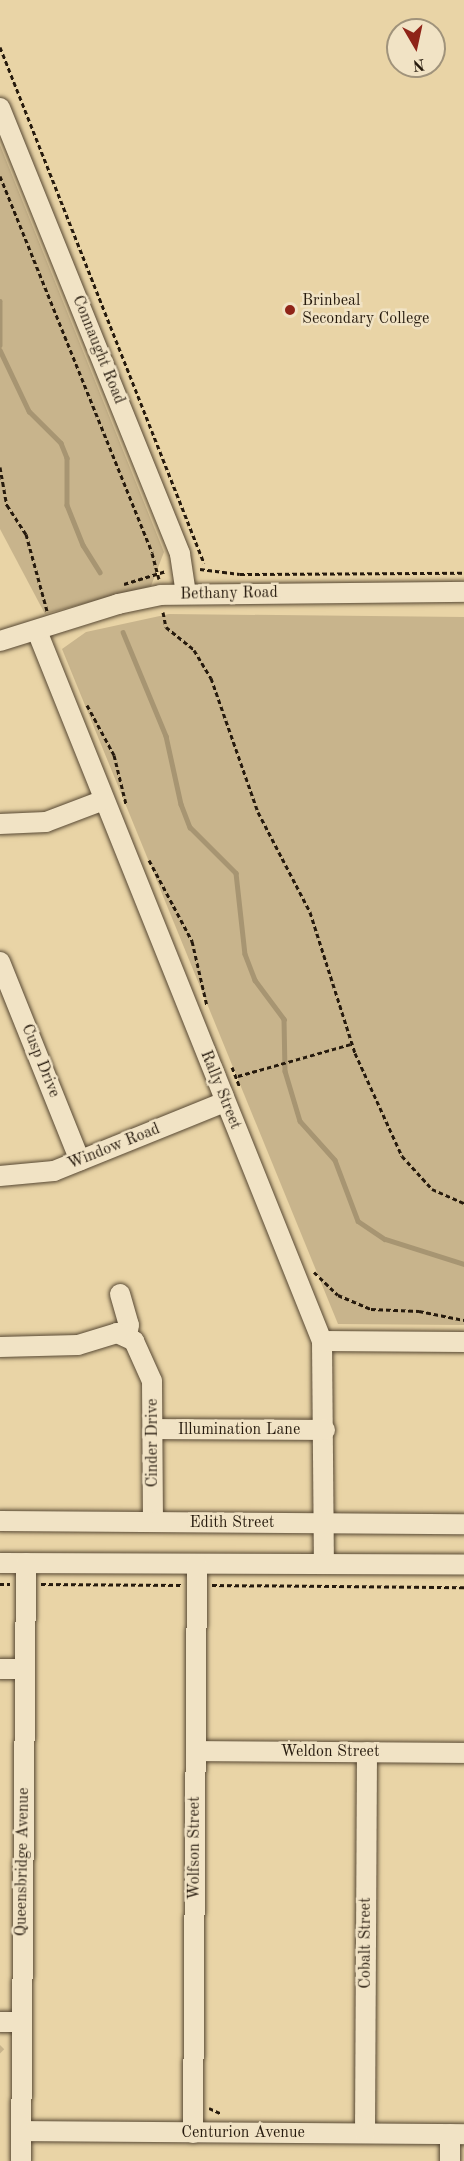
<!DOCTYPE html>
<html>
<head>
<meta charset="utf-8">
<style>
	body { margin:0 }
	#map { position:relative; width:464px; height:2161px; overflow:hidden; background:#e9d4a6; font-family:"Old Standard TT",serif }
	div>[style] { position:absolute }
	.green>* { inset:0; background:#c8b48c; transform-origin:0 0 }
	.stream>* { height:4.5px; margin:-2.25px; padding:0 2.25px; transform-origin:2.25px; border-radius:2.25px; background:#a79572 }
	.path>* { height:3px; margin-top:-1.5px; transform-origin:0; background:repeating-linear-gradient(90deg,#261a0d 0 4.5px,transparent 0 7.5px) }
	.roads { filter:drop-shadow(0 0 2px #574833) drop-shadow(0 0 2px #574833) }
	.minor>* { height:20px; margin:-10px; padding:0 10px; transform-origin:10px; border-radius:10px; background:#f1e3c5 }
	.dots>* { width:16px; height:16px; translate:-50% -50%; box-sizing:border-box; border:3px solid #f1e3c5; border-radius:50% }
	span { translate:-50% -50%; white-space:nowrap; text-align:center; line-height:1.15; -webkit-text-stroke:5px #f1e3c5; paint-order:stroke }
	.poi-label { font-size:16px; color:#261a0d }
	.left { translate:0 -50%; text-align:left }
	.street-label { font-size:16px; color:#261a0d }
	.north { position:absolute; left:386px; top:18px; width:60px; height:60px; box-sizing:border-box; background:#f1e3c5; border:2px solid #a0937b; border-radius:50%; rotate:171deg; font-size:16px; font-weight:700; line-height:24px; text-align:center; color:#261a0d }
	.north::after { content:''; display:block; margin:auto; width:21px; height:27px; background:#8f2418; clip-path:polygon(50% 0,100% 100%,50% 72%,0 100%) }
</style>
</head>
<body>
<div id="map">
	<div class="green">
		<i style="clip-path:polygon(0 145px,164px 552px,151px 586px,45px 614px,0 529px)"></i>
		<i style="clip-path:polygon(169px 614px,464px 617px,464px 1325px,338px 1324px,62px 649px,86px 632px)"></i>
		<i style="left:0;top:2045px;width:6px;height:116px;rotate:45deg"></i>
	</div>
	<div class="stream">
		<i style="left:0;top:301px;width:44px;rotate:90deg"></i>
		<i style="left:0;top:350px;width:68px;rotate:64.6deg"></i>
		<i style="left:29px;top:411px;width:45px;rotate:45deg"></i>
		<i style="left:61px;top:443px;width:16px;rotate:68deg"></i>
		<i style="left:67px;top:458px;width:47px;rotate:90deg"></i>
		<i style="left:67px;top:505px;width:43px;rotate:68.2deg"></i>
		<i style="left:83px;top:545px;width:32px;rotate:58deg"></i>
		<i style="left:123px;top:632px;width:113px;rotate:67.5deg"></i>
		<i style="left:166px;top:736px;width:70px;rotate:77.6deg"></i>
		<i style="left:181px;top:804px;width:25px;rotate:69deg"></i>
		<i style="left:190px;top:827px;width:65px;rotate:45deg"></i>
		<i style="left:236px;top:873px;width:81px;rotate:83.7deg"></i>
		<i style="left:245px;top:954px;width:28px;rotate:69deg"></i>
		<i style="left:255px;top:980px;width:49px;rotate:53.4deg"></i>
		<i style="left:284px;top:1019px;width:52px;rotate:88.9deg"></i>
		<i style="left:285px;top:1071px;width:52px;rotate:73.3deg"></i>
		<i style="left:300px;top:1121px;width:52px;rotate:48.1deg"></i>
		<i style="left:335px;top:1160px;width:65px;rotate:69.3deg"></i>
		<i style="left:358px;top:1221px;width:32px;rotate:34deg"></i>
		<i style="left:385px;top:1239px;width:83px;rotate:17.6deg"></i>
	</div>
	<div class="path">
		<i style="left:0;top:47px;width:555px;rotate:68.43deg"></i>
		<i style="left:0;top:176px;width:406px;rotate:68deg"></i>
		<i style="left:152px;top:553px;width:27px;rotate:75deg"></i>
		<i style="left:0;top:467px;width:39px;rotate:80deg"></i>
		<i style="left:7px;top:505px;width:35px;rotate:57deg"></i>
		<i style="left:26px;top:534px;width:80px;rotate:74.7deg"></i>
		<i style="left:200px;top:569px;width:40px;rotate:7.1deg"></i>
		<i style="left:240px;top:574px;width:224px;rotate:-0.3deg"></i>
		<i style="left:124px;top:584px;width:44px;rotate:-17.2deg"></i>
		<i style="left:163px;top:612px;width:15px;rotate:79deg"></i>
		<i style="left:166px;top:627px;width:36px;rotate:39deg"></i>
		<i style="left:194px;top:650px;width:33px;rotate:59deg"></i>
		<i style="left:211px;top:678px;width:142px;rotate:70.7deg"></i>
		<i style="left:258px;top:812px;width:113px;rotate:62.5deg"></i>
		<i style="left:310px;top:912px;width:148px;rotate:72.3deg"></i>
		<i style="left:355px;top:1053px;width:113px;rotate:65.5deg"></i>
		<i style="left:402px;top:1156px;width:45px;rotate:47.7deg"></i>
		<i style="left:432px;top:1189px;width:35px;rotate:24deg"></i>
		<i style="left:87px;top:705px;width:57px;rotate:61.6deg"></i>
		<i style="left:114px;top:755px;width:50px;rotate:76.2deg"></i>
		<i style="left:149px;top:860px;width:92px;rotate:62deg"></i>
		<i style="left:192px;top:941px;width:67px;rotate:77deg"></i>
		<i style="left:232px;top:1067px;width:22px;rotate:69deg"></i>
		<i style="left:238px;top:1076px;width:117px;rotate:-15.8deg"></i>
		<i style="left:314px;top:1272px;width:33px;rotate:44deg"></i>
		<i style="left:338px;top:1295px;width:36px;rotate:23deg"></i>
		<i style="left:371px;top:1309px;width:48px;rotate:2.4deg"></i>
		<i style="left:419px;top:1311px;width:46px;rotate:11.3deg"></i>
		<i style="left:0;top:1584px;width:10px"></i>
		<i style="left:41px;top:1584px;width:140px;rotate:0.4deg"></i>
		<i style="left:212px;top:1585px;width:252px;rotate:0.5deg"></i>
		<i style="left:209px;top:2108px;width:14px;rotate:25deg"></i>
	</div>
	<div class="roads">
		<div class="minor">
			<i style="left:0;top:108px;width:481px;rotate:68deg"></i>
			<i style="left:180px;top:554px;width:40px;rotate:81.5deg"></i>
			<i style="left:37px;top:631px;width:765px;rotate:68.13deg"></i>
			<i style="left:322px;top:1341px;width:223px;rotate:89.5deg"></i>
			<i style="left:0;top:641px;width:124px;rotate:-17.4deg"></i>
			<i style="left:118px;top:604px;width:44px;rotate:-11.8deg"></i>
			<i style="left:161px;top:595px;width:303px;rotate:-0.6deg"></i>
			<i style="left:0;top:824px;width:46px;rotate:-2.5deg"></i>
			<i style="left:46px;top:822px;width:62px;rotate:-20.8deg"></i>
			<i style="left:0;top:962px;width:214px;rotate:68.1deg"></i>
			<i style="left:0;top:1176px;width:54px;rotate:-5.3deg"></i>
			<i style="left:54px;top:1171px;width:184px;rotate:-22deg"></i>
			<i style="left:120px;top:1294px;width:32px;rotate:74deg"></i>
			<i style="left:129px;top:1325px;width:10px;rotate:101deg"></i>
			<i style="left:322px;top:1341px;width:142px;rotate:0.4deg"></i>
			<i style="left:0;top:1347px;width:78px;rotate:-1.5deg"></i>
			<i style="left:78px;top:1345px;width:41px;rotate:-17.1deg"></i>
			<i style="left:117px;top:1333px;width:19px;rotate:25deg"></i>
			<i style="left:134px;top:1341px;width:44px;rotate:65.8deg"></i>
			<i style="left:152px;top:1381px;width:141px;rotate:89.6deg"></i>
			<i style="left:153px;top:1429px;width:172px;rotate:0.3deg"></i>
			<i style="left:0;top:1521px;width:464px;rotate:0.4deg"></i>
			<i style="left:0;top:1563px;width:464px;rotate:0.2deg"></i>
			<i style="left:0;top:1669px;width:25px"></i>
			<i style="left:196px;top:1751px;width:268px;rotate:0.4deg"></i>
			<i style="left:0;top:2022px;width:22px"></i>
			<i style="left:21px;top:2131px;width:443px;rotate:0.4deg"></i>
			<i style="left:193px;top:2133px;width:569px;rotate:-89.6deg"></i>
			<i style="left:365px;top:2133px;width:381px;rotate:-89.7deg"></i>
			<i style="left:21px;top:2161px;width:598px;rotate:-89.52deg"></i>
			<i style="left:450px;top:2161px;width:27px;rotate:-90deg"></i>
		</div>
	</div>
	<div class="dots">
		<i style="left:290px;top:310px;background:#8f2418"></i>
	</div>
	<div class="poi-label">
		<span class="left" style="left:302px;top:310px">Brinbeal<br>Secondary College</span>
	</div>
	<div class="street-label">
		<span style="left:98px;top:350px;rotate:68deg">Connaught Road</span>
		<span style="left:229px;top:594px;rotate:-1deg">Bethany Road</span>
		<span style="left:40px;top:1061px;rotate:68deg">Cusp Drive</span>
		<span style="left:220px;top:1090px;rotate:68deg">Rally Street</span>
		<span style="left:114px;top:1147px;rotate:-22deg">Window Road</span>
		<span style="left:239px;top:1430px">Illumination Lane</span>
		<span style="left:153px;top:1443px;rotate:-90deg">Cinder Drive</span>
		<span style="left:232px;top:1523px">Edith Street</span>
		<span style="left:330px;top:1752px">Weldon Street</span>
		<span style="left:195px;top:1848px;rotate:-90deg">Wolfson Street</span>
		<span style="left:23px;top:1862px;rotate:-89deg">Queensbridge Avenue</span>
		<span style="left:366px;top:1943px;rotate:-90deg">Cobalt Street</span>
		<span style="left:243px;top:2133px">Centurion Avenue</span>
	</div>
	<div class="north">N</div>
</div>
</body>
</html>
